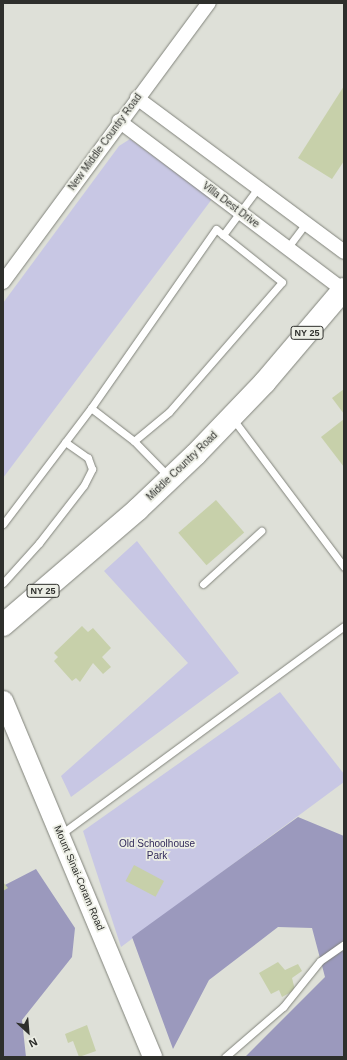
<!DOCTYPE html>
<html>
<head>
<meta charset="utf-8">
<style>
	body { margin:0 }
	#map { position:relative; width:347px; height:1060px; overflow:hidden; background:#dee0d8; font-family:Arial,sans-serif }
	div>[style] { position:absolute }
	.green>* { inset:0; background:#c8c7e4 }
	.forest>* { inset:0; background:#9b99bd }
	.building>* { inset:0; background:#c7d0aa; transform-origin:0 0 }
	.roads { filter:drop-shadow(0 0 1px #81837b) drop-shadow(0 0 1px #81837b) }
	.service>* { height:7px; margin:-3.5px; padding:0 3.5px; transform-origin:3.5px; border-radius:3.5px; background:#fff }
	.minor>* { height:14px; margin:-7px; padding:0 7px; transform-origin:7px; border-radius:7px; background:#fff }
	.secondary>* { height:19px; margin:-9.5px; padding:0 9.5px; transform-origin:9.5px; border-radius:9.5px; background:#fff }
	.primary>* { height:22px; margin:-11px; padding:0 11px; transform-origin:11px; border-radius:11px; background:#fff }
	span { translate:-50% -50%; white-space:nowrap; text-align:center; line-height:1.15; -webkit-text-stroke:3.5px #eceee5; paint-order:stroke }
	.shield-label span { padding:1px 3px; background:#eceee5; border:1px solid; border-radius:3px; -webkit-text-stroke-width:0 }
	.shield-label { font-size:9px; color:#2e2f2c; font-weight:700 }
	.street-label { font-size:10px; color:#2e2f2c }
	.park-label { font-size:10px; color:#322b5b }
	.frame { position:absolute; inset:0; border:4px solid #2e2f2c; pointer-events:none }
	.north { position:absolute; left:8px; top:1012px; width:40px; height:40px; -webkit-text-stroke:3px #eceee5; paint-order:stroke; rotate:154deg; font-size:11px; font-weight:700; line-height:16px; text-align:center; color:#2e2f2c }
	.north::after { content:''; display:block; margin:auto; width:14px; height:18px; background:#2e2f2c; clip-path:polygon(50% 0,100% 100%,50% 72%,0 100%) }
</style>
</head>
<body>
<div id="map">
	<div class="green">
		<i style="clip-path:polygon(130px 139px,212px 199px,3px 478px,3px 303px,119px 146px)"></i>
		<i style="clip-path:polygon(137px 541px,239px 673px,71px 797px,61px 776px,188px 663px,104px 571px)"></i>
		<i style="clip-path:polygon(280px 692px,344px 774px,344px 782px,121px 947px,83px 831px)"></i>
	</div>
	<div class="forest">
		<i style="clip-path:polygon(298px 817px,344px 836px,344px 1057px,245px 1057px,325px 977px,312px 928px,278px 927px,209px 980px,173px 1049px,132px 937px)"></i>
		<i style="clip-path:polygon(36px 869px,75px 928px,72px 957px,22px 1020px,26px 1057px,3px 1057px,3px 886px)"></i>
	</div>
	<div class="building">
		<i style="clip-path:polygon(344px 86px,344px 161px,332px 179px,298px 158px)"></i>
		<i style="clip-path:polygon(344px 389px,344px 414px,332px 398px)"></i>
		<i style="clip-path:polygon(344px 419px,344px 467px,321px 437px)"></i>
		<i style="left:216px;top:500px;width:43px;height:50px;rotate:49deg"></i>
		<i style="clip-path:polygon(82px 626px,88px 632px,93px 628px,111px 648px,102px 657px,111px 667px,103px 674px,93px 663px,80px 682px,76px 678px,72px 681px,54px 661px,58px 657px,54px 653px)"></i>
		<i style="left:134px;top:865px;width:34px;height:18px;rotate:28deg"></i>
		<i style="clip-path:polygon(3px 882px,8px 888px,3px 891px)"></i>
		<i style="clip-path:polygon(278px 962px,285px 970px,298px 964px,302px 971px,292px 978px,295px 990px,282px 997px,279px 990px,271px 994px,259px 973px)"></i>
		<i style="clip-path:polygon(87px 1025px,96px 1051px,79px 1057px,73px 1041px,68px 1043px,65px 1034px)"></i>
	</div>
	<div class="roads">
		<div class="service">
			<i style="left:288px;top:247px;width:30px;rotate:-53deg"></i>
			<i style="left:233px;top:419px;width:185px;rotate:53.1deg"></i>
			<i style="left:134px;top:441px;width:45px;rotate:-39.6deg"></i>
			<i style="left:169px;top:412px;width:172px;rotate:-49deg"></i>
			<i style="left:282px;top:282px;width:75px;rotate:-141.5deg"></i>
			<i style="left:223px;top:235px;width:59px;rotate:-53.3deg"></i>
			<i style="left:169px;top:477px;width:50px;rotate:-134.2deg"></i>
			<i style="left:134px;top:441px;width:54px;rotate:-142.5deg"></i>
			<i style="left:91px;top:408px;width:218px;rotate:-55.1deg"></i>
			<i style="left:216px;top:229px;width:9px;rotate:41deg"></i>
			<i style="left:3px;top:524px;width:146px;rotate:-52.8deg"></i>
			<i style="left:3px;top:583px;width:54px;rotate:-48deg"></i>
			<i style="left:39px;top:543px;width:73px;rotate:-52.2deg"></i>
			<i style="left:84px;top:485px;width:18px;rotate:-63deg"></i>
			<i style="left:92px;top:469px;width:12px;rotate:-110deg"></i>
			<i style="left:88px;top:458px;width:28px;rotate:-145deg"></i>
			<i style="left:203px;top:584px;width:79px;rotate:-42.4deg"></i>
			<i style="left:61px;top:834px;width:351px;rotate:-36.3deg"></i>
			<i style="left:225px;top:1057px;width:77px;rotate:-40.8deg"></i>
			<i style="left:283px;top:1007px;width:59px;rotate:-51.2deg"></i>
			<i style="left:320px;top:961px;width:29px;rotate:-35deg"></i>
		</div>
		<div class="minor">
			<i style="left:137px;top:98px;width:258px;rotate:36.6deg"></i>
			<i style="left:119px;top:121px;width:281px;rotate:37deg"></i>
			<i style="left:3px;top:282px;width:347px;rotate:-53.6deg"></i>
		</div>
		<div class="secondary">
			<i style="left:3px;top:700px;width:387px;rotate:67.3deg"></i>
		</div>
		<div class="primary">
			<i style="left:3px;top:625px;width:177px;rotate:-40.6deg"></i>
			<i style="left:137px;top:510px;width:81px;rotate:-43.5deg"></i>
			<i style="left:196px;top:454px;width:100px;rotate:-46.2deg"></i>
			<i style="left:265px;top:382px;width:122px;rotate:-49.7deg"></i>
		</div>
	</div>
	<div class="shield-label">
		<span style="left:307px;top:333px">NY 25</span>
		<span style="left:43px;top:591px">NY 25</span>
	</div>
	<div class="street-label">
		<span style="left:105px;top:142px;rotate:-54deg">New Middle Country Road</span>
		<span style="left:231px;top:205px;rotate:37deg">Villa Dest Drive</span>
		<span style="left:182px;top:466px;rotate:-44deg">Middle Country Road</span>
		<span style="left:79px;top:878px;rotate:67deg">Mount Sinai-Coram Road</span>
	</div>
	<div class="park-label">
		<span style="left:157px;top:849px">Old Schoolhouse<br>Park</span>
	</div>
	<div class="frame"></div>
	<div class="north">N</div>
</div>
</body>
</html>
